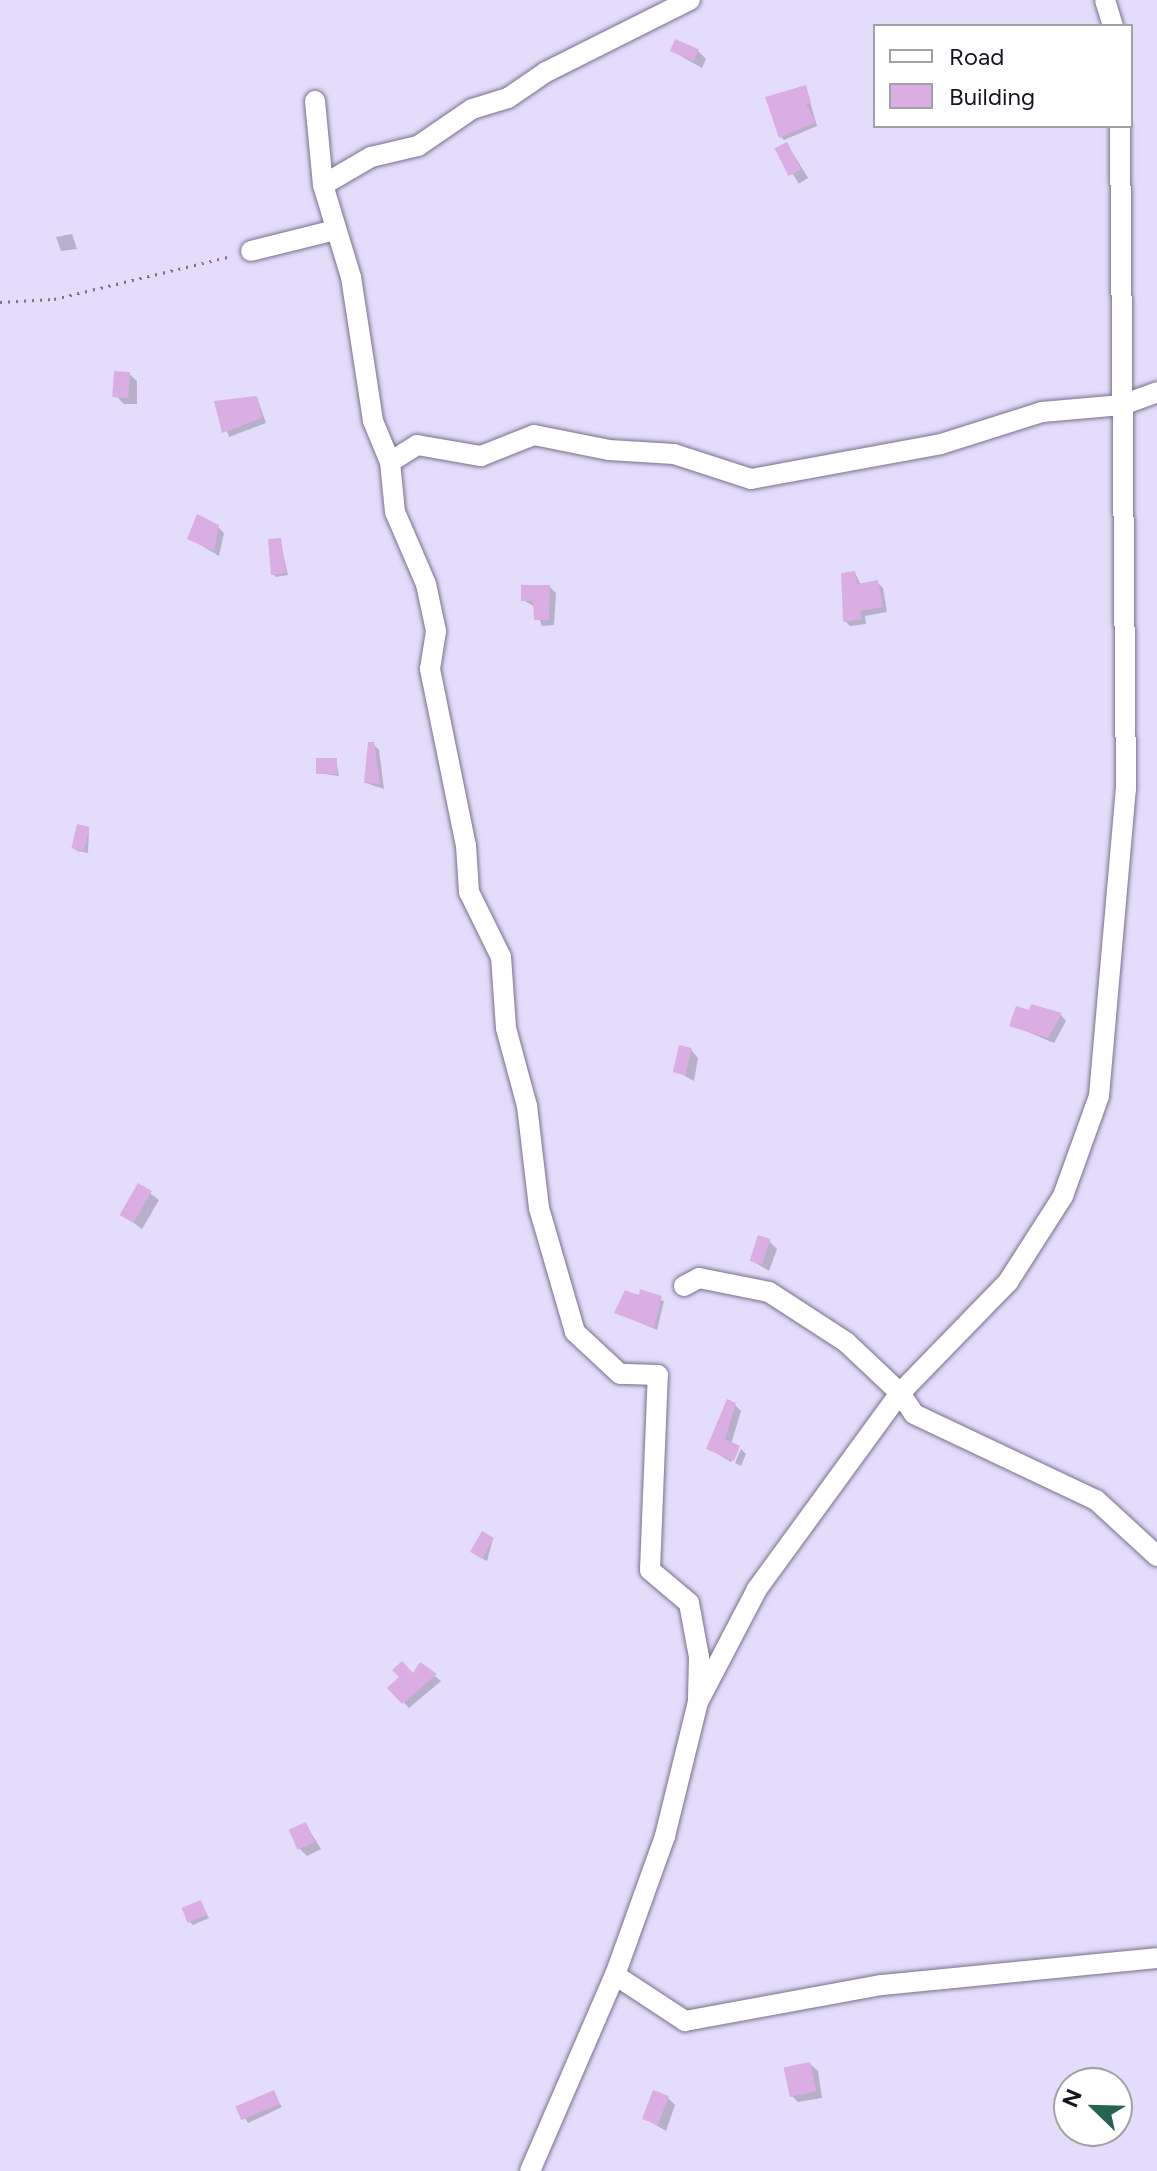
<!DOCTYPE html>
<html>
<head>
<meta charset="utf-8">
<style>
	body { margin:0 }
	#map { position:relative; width:1157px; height:2171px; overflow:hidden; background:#e4dcfb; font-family:Figtree,sans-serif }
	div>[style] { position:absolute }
	.shadow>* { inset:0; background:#0003; transform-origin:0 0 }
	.building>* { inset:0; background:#dbaee3; transform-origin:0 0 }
	.path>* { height:3px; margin-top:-1.5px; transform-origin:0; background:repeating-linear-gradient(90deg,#7a7489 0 2px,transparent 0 8px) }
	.roads { filter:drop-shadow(0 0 2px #78718c) drop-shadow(0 0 2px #78718c) }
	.street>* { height:20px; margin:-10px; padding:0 10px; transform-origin:10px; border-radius:10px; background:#fff }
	span { translate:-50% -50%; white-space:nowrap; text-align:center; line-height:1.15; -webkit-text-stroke:7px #fff; paint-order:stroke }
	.legend { position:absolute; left:873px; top:24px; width:260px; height:104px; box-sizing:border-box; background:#fff; border:2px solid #a2a1a5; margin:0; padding:10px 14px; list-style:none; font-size:24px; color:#17141f }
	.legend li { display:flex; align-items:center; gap:16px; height:40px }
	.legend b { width:40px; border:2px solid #a2a1a5 }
	.north { position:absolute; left:1053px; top:2067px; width:80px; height:80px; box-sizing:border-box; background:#fff; border:2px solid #a2a1a5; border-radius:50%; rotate:293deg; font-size:22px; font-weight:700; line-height:32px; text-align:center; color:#17141f }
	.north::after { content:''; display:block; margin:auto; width:28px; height:36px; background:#256452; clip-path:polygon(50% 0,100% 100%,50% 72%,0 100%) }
</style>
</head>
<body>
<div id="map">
	<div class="shadow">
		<i style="clip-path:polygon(672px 51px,698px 51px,706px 59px,702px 68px)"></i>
		<i style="clip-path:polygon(806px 88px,817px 126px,784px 140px,781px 137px)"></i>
		<i style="left:787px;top:144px;width:40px;height:11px;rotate:58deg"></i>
		<i style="clip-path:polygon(72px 234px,77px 249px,61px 251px,56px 237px)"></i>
		<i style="clip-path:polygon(129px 374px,137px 381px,137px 404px,124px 404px,116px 396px)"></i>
		<i style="clip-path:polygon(257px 398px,266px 423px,229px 437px,217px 403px)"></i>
		<i style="clip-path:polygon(218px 527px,224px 533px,219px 556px,189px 538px)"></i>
		<i style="clip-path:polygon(280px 540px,288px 575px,276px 577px,273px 574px)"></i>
		<i style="clip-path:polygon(855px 573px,861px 585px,877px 582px,883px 588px,887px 612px,865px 616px,866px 624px,850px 626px,845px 621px)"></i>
		<i style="clip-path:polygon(550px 587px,556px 593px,554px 625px,542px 626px,535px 607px,523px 600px)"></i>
		<i style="clip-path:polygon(373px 744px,379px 750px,384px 789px,366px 783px)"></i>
		<i style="clip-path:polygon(336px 760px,339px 776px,318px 773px)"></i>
		<i style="clip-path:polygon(89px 829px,88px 853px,77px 851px,74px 848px)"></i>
		<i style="clip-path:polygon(1061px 1015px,1066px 1021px,1054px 1043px,1011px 1025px)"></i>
		<i style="clip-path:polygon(691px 1050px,698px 1058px,694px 1081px,676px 1071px)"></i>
		<i style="clip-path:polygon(139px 1185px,159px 1200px,142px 1229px,122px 1214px)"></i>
		<i style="clip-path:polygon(769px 1241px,777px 1249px,769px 1271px,751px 1260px)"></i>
		<i style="clip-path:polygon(627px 1292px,664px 1301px,657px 1330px,617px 1313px)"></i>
		<i style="clip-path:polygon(734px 1404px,741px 1411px,731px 1444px,739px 1448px,731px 1462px,708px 1448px)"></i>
		<i style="clip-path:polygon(741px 1449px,746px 1454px,741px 1466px,735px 1463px)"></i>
		<i style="clip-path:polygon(493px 1539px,487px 1561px,476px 1555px)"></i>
		<i style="clip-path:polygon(421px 1665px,441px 1681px,409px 1708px,390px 1688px,402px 1677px,414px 1676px)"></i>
		<i style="clip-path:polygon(306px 1825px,321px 1849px,307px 1856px,299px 1848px)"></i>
		<i style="clip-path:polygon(200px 1902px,209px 1918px,193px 1925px,190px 1922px)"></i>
		<i style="clip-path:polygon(810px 2064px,818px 2071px,822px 2098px,798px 2102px,790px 2094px)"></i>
		<i style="clip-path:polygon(274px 2093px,282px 2107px,248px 2123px,239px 2108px)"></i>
		<i style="clip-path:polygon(668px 2098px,675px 2105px,666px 2131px,644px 2118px)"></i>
	</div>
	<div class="building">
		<i style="left:675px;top:39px;width:26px;height:13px;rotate:23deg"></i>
		<i style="clip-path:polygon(806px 85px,811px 103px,806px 104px,816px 122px,779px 138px,765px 97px)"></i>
		<i style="left:787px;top:142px;width:31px;height:14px;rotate:63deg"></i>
		<i style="left:114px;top:371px;width:16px;height:26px;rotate:4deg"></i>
		<i style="clip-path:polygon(257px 396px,262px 418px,222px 433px,214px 401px)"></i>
		<i style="clip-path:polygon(197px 514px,219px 525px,214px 551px,187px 539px)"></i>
		<i style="clip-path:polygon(281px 538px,286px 573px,271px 575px,268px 539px)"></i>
		<i style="clip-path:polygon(855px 571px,857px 584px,878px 580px,883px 607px,860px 611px,862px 619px,843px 622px,841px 573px)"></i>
		<i style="clip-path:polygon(521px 585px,550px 585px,549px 620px,534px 620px,533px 601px,521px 601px)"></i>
		<i style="clip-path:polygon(368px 742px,374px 742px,380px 784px,364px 783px)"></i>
		<i style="left:337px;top:758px;width:16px;height:21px;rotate:90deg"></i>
		<i style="left:77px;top:824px;width:13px;height:25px;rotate:13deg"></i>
		<i style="clip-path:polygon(1031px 1004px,1062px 1013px,1048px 1038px,1009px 1026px,1016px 1006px,1029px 1010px)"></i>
		<i style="left:679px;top:1045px;width:13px;height:28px;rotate:13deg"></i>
		<i style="left:138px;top:1183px;width:16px;height:37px;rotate:30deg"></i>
		<i style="left:758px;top:1235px;width:13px;height:27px;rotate:18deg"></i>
		<i style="clip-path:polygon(640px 1289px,662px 1296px,654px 1328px,614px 1313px,625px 1290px,639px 1296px)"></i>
		<i style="clip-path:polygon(727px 1399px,736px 1403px,725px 1439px,740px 1446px,734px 1461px,706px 1449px)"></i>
		<i style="left:482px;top:1531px;width:14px;height:24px;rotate:30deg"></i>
		<i style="clip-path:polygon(402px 1661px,413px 1673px,420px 1662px,437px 1674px,402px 1704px,387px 1688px,399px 1677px,392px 1670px)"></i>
		<i style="left:306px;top:1822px;width:22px;height:19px;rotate:66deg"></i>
		<i style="left:201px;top:1900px;width:16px;height:21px;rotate:68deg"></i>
		<i style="left:810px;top:2062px;width:30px;height:27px;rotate:78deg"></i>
		<i style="left:274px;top:2090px;width:15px;height:42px;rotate:67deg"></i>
		<i style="left:653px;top:2090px;width:17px;height:31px;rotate:21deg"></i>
	</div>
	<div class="path">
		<i style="left:0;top:302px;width:54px;rotate:-3.2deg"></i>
		<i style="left:54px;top:299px;width:183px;rotate:-13.6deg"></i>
	</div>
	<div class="roads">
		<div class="street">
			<i style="left:1105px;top:0;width:27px;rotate:73deg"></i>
			<i style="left:315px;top:101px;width:84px;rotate:84.6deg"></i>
			<i style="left:323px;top:185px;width:96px;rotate:73.1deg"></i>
			<i style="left:351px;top:277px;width:146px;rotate:81.3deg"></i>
			<i style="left:373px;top:421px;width:44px;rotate:67.5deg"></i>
			<i style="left:323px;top:185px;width:56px;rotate:-30.3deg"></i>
			<i style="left:371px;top:157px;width:48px;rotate:-13.2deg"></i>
			<i style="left:418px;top:146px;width:65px;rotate:-34.4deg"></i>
			<i style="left:472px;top:109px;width:38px;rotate:-17deg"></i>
			<i style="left:508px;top:98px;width:46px;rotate:-34.4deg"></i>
			<i style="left:546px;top:72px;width:161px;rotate:-26.6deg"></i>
			<i style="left:251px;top:251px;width:87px;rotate:-14deg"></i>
			<i style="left:684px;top:1286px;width:17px;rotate:-28deg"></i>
			<i style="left:699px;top:1278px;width:71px;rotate:11.3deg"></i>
			<i style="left:769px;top:1292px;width:92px;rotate:33deg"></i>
			<i style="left:846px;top:1342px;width:74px;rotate:43.4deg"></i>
			<i style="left:900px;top:1393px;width:25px;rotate:56deg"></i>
			<i style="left:914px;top:1414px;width:201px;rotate:25.3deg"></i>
			<i style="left:1096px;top:1500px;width:83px;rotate:42.6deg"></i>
			<i style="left:698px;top:1698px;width:41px;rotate:-88.6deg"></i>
			<i style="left:699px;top:1657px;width:55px;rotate:-100.5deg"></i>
			<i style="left:689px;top:1603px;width:51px;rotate:-139.8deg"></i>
			<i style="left:650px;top:1570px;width:195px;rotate:-87.7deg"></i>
			<i style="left:658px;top:1375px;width:38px;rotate:-178deg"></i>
			<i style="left:620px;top:1374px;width:62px;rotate:-137deg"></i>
			<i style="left:575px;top:1332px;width:129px;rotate:-106.2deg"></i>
			<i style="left:539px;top:1208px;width:103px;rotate:-96.7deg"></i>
			<i style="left:527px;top:1106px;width:81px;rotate:-105.1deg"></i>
			<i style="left:506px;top:1028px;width:71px;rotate:-94deg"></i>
			<i style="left:501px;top:957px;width:72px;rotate:-116.2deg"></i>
			<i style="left:469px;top:892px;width:46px;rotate:-93.7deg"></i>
			<i style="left:466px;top:846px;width:181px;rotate:-101.5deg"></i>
			<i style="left:430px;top:669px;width:38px;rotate:-81deg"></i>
			<i style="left:436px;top:631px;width:48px;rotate:-102deg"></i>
			<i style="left:426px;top:584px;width:78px;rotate:-113.3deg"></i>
			<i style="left:395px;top:512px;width:50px;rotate:-95.7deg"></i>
			<i style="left:390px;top:462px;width:32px;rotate:-32deg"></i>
			<i style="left:417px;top:445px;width:65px;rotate:9.8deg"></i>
			<i style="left:481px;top:456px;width:57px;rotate:-21.6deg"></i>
			<i style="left:534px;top:435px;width:76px;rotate:11.3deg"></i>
			<i style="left:609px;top:450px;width:65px;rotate:3.5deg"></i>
			<i style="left:674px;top:454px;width:81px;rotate:18deg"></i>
			<i style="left:751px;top:479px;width:193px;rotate:-10.4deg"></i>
			<i style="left:941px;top:444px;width:106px;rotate:-17.6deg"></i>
			<i style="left:1042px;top:412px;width:80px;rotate:-5deg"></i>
			<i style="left:1122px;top:405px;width:37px;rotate:-20deg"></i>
			<i style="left:615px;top:1975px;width:84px;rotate:33.3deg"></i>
			<i style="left:685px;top:2021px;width:200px;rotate:-10.4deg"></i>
			<i style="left:882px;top:1985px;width:276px;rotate:-5.6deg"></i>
			<i style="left:530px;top:2171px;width:214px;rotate:-66.6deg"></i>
			<i style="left:615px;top:1975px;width:148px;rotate:-70.2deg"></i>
			<i style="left:665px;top:1836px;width:138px;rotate:-76.2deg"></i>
			<i style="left:698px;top:1702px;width:127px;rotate:-62.4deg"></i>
			<i style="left:757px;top:1589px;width:243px;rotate:-53.9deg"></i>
			<i style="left:900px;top:1393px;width:155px;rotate:-45.8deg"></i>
			<i style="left:1008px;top:1282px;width:102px;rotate:-57.4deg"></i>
			<i style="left:1063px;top:1196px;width:106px;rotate:-70.2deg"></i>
			<i style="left:1099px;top:1096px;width:307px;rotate:-85deg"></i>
			<i style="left:1126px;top:790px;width:664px;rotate:-90.52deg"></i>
		</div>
	</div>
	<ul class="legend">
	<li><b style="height:10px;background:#fff"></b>Road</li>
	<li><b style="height:22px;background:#dbaee3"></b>Building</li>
	</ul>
	<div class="north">N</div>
</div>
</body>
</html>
